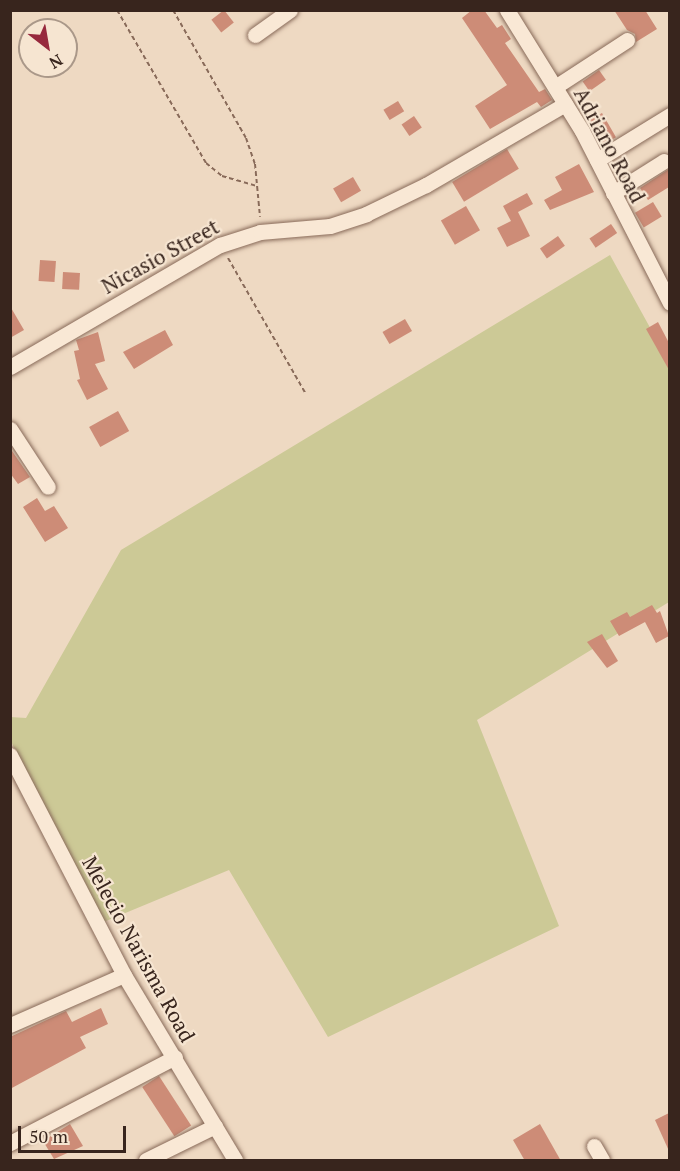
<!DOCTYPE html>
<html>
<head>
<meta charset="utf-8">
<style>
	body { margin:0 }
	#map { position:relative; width:680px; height:1171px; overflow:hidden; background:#eed9c2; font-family:"PT Serif",serif }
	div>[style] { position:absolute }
	.green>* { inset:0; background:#ccc996 }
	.building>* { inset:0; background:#cd8c77; transform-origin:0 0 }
	.path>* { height:2px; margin-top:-1px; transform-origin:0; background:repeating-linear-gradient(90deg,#886a59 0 4.5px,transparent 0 7.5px) }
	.roads { filter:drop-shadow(0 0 2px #886a59) drop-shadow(0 0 2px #886a59) }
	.minor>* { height:15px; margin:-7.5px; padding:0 7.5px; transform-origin:7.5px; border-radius:7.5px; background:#f9e8d5 }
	span { translate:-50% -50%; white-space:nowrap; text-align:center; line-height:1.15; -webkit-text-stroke:4.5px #f6e5d1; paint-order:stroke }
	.street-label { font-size:21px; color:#38251d }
	.frame { position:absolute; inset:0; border:12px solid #38251d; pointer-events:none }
	.north { position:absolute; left:18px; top:18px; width:60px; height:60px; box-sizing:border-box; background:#f6e5d1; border:2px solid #aa9889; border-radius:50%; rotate:149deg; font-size:16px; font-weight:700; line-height:24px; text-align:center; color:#38251d }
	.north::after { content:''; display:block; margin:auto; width:21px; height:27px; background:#97293d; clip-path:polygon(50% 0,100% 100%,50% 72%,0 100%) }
	.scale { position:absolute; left:18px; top:1126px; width:108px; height:27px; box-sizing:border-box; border:3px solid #38251d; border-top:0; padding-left:8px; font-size:18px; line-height:21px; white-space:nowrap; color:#38251d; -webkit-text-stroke:4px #f6e5d1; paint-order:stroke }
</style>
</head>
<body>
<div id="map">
	<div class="green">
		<i style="clip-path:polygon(610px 255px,669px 362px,669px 602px,477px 720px,559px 926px,328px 1037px,229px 870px,94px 926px,11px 741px,10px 717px,26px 718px,121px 550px)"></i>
	</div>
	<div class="building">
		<i style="left:224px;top:10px;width:16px;height:16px;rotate:52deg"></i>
		<i style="clip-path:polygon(472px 10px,484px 10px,497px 28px,502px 25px,511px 39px,505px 43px,539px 92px,545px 89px,552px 100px,541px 107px,537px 102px,490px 129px,475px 106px,507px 85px,462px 18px)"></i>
		<i style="clip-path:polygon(614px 10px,645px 10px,657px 29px,636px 42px,635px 34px,627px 30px)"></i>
		<i style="left:599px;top:70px;width:12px;height:20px;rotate:55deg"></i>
		<i style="left:398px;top:101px;width:12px;height:17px;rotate:59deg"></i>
		<i style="left:602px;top:113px;width:28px;height:17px;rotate:60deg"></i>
		<i style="left:414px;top:116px;width:14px;height:15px;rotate:56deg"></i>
		<i style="left:507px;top:149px;width:23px;height:64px;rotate:59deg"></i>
		<i style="clip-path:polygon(579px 164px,594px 192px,550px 210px,544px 200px,562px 190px,555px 177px)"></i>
		<i style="clip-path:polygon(669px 169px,669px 187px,648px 200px,640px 188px)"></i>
		<i style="left:353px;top:177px;width:16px;height:23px;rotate:60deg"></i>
		<i style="clip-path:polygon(527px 193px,533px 204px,518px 212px,530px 236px,507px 247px,497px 228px,511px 221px,503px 206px)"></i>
		<i style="left:653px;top:202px;width:17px;height:21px;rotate:59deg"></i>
		<i style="left:466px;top:206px;width:28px;height:29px;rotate:60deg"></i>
		<i style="left:611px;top:224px;width:11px;height:26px;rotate:56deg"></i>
		<i style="left:558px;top:236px;width:12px;height:22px;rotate:55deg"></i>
		<i style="left:40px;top:260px;width:16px;height:21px;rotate:4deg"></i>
		<i style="left:63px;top:272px;width:17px;height:17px;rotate:3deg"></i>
		<i style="clip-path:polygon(10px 306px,24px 330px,10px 338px)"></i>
		<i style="left:405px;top:319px;width:14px;height:26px;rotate:60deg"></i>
		<i style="clip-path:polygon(658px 322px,669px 343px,669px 370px,646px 329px)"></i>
		<i style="clip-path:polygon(165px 330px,173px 345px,134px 369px,123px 352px)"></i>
		<i style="clip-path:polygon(98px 332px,105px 361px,95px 364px,108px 389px,87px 400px,77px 380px,80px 379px,74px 351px,79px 350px,76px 340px)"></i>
		<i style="left:118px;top:411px;width:23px;height:33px;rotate:61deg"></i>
		<i style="clip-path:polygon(10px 448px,30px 477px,18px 484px,10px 473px)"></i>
		<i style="clip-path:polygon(37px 498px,45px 511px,54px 506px,68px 528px,45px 542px,23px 507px)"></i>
		<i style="clip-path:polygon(652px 605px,657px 613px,660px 611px,669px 636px,656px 643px,645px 622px,619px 636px,610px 621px,627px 612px,630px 617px)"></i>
		<i style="clip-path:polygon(602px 634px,618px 661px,607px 668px,587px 642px)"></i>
		<i style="clip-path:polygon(101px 1008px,108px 1024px,80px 1037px,86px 1048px,10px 1089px,10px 1037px,66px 1011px,72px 1022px)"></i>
		<i style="left:159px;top:1076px;width:59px;height:20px;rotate:57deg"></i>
		<i style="clip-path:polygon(669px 1113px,669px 1151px,655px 1120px)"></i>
		<i style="clip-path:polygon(70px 1124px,83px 1146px,54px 1159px,43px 1141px)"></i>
		<i style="clip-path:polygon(540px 1124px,561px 1161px,525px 1161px,513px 1140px)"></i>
	</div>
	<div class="path">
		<i style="left:117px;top:10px;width:177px;rotate:59.8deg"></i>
		<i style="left:206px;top:163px;width:21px;rotate:39deg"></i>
		<i style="left:222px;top:176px;width:36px;rotate:16deg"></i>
		<i style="left:173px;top:10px;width:147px;rotate:60.3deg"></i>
		<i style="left:246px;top:138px;width:28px;rotate:71deg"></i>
		<i style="left:255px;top:164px;width:53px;rotate:84.6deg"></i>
		<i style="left:228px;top:258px;width:157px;rotate:60.2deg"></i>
	</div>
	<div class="roads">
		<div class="minor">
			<i style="left:507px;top:10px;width:142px;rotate:58.2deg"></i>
			<i style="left:582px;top:131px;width:193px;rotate:62.9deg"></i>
			<i style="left:255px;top:35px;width:43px;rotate:-35.5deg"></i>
			<i style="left:555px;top:87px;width:86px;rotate:-33.1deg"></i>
			<i style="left:597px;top:160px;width:86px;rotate:-31.7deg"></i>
			<i style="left:613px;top:193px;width:60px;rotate:-32.1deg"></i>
			<i style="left:10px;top:367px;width:243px;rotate:-30.2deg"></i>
			<i style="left:220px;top:245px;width:42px;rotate:-18deg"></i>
			<i style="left:260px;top:232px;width:70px;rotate:-4.9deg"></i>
			<i style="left:330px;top:226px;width:38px;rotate:-18deg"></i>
			<i style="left:366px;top:214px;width:67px;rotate:-25.8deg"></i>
			<i style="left:426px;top:185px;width:161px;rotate:-30.2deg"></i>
			<i style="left:10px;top:429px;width:69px;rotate:56.8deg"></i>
			<i style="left:10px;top:755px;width:248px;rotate:62.6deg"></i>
			<i style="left:124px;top:975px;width:216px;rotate:59deg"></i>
			<i style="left:10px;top:1025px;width:124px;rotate:-23.7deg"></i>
			<i style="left:10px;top:1143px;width:186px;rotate:-27.5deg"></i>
			<i style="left:594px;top:1146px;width:16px;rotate:60deg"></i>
			<i style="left:146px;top:1160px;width:77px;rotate:-26.2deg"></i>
		</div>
	</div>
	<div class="street-label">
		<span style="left:610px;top:145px;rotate:62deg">Adriano Road</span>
		<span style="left:160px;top:256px;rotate:-29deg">Nicasio Street</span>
		<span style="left:139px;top:949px;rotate:61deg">Melecio Narisma Road</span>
	</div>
	<div class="frame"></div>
	<div class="north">N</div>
	<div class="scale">50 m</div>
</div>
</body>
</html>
